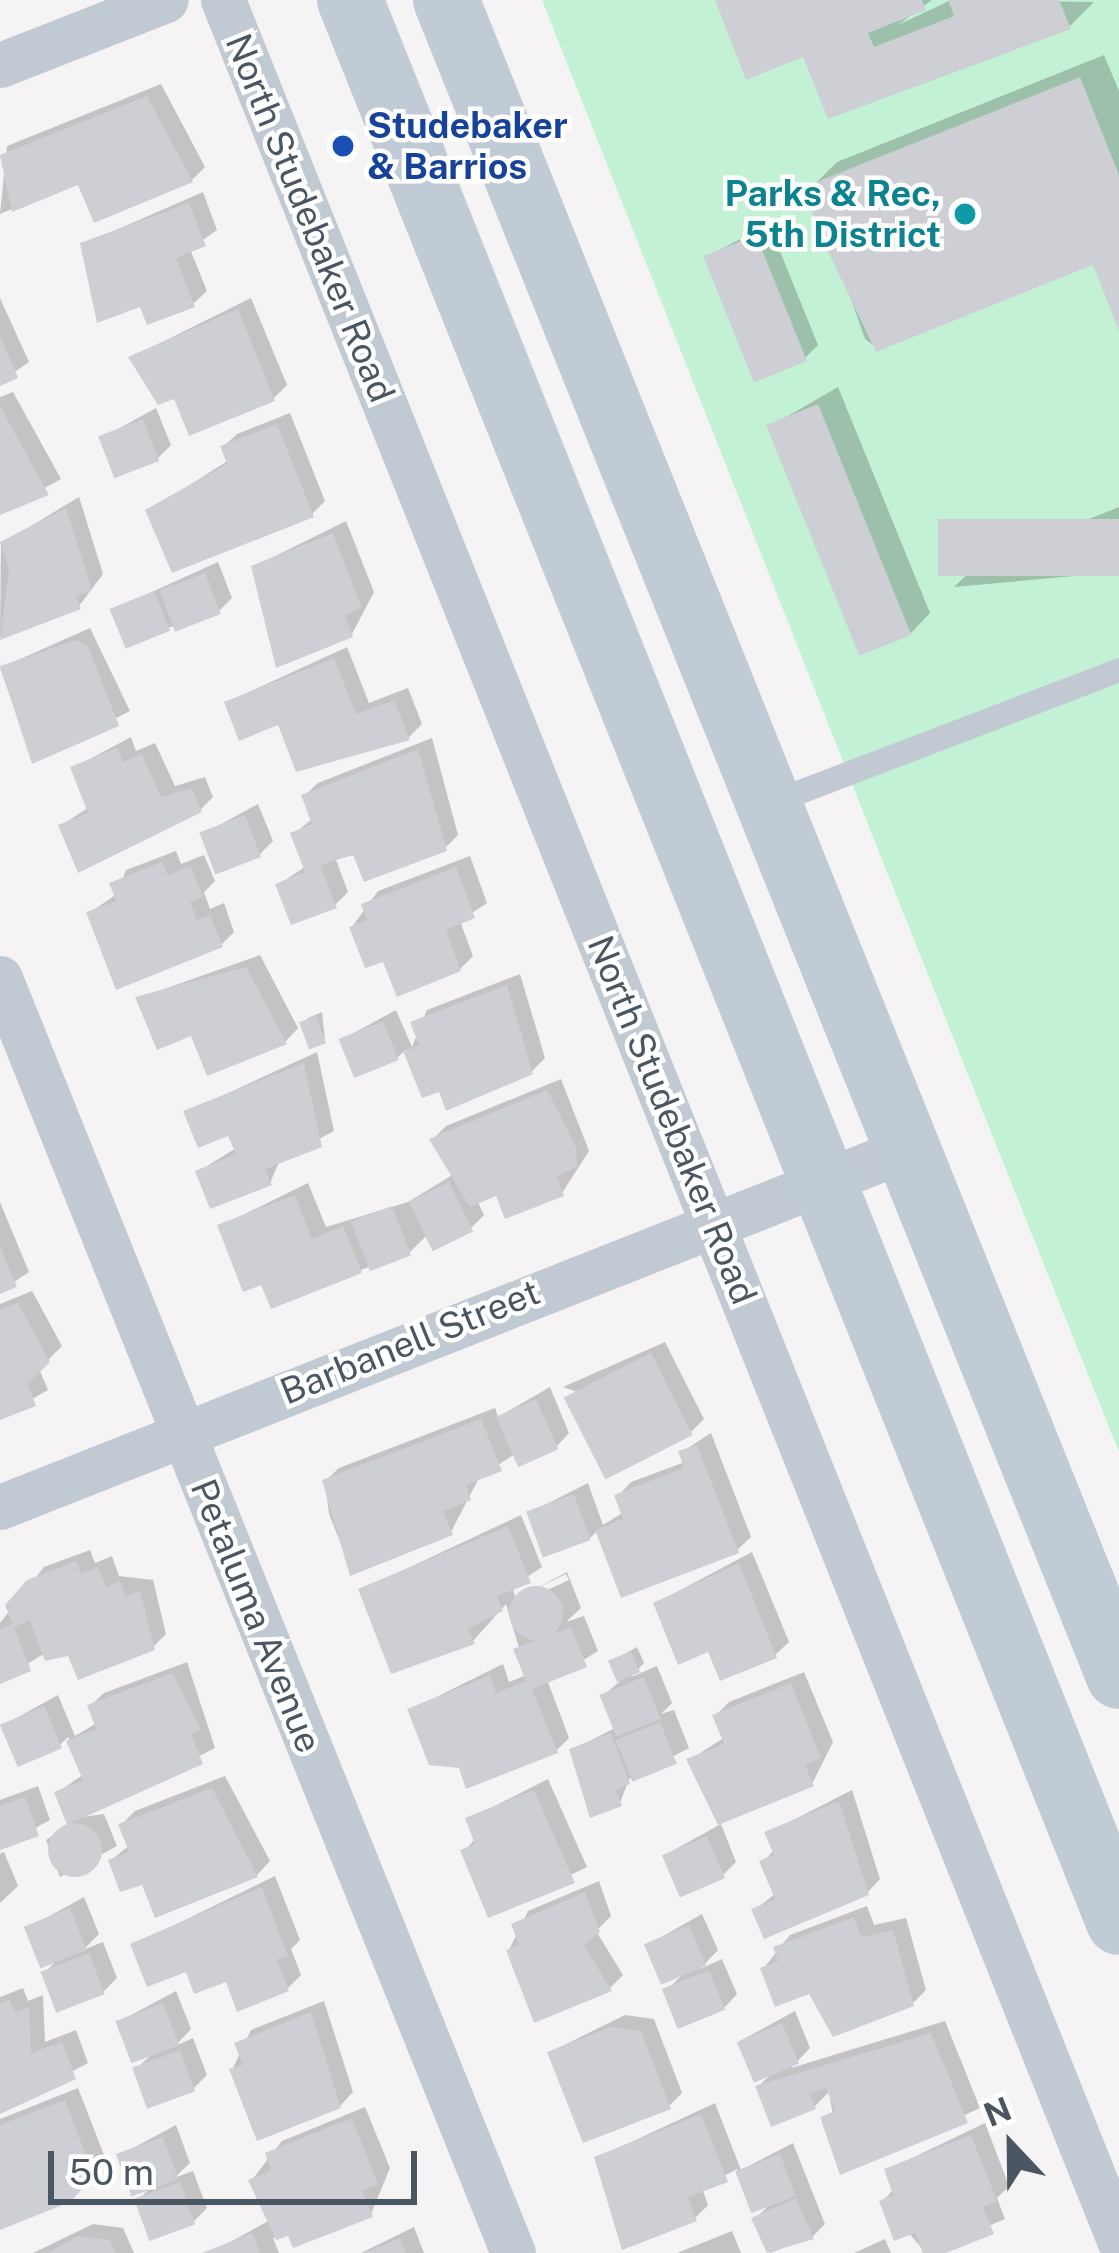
<!DOCTYPE html>
<html>
<head>
<meta charset="utf-8">
<style>
	body { margin:0 }
	#map { position:relative; width:1119px; height:2253px; overflow:hidden; background:#f5f3f3; font-family:"Public Sans",sans-serif }
	div>[style] { position:absolute }
	.green>* { inset:0; background:#c3f1d5 }
	.shadow>* { inset:0; background:#0003 }
	.building>* { inset:0; background:#cdcfd5; transform-origin:0 0 }
	.round { border-radius:50% }
	.service>* { height:24px; margin:-12px; padding:0 12px; transform-origin:12px; border-radius:12px; background:#c1cad2 }
	.minor>* { height:45px; margin:-22.5px; padding:0 22.5px; transform-origin:22.5px; border-radius:22.5px; background:#c1cad2 }
	.secondary>* { height:66px; margin:-33px; padding:0 33px; transform-origin:33px; border-radius:33px; background:#c1cbd6 }
	.dots>* { width:33px; height:33px; translate:-50% -50%; box-sizing:border-box; border:6px solid #fff; border-radius:50% }
	span { translate:-50% -50%; white-space:nowrap; text-align:center; line-height:1.15; -webkit-text-stroke:9px #fff; paint-order:stroke }
	.transit-label { font-size:36px; color:#164399; font-weight:700 }
	.left { translate:0 -50%; text-align:left }
	.culture-label { font-size:36px; color:#0d838f; font-weight:700 }
	.right { translate:-100% -50%; text-align:right }
	.street-label { font-size:36px; color:#4a5661 }
	.north { position:absolute; left:951px; top:2085px; width:120px; height:120px; -webkit-text-stroke:9px #fff; paint-order:stroke; rotate:338deg; font-size:33px; font-weight:700; line-height:48px; text-align:center; color:#4a5661 }
	.north::after { content:''; display:block; margin:auto; width:42px; height:54px; background:#4a5661; clip-path:polygon(50% 0,100% 100%,50% 72%,0 100%) }
	.scale { position:absolute; left:48px; top:2151px; width:369px; height:54px; box-sizing:border-box; border:6px solid #4a5661; border-top:0; padding-left:15px; font-size:36px; line-height:42px; white-space:nowrap; color:#4a5661; -webkit-text-stroke:9px #fff; paint-order:stroke }
</style>
</head>
<body>
<div id="map">
	<div class="green">
		<i style="clip-path:polygon(542px 0,1119px 0,1119px 1452px,879px 852px)"></i>
	</div>
	<div class="shadow">
		<i style="clip-path:polygon(718px 0,932px 0,898px 25px,951px 0,1094px 2px,1069px 27px,830px 115px,805px 54px)"></i>
		<i style="clip-path:polygon(1104px 55px,1119px 91px,1119px 323px,1094px 261px,877px 348px,865px 339px,812px 187px,837px 162px)"></i>
		<i style="clip-path:polygon(161px 84px,205px 167px,192px 180px,80px 181px,0 214px,7px 146px)"></i>
		<i style="clip-path:polygon(203px 192px,217px 230px,190px 249px,207px 291px,193px 304px,142px 303px,84px 244px)"></i>
		<i style="clip-path:polygon(769px 224px,818px 345px,805px 358px,706px 257px)"></i>
		<i style="clip-path:polygon(0 298px,29px 362px,0 382px)"></i>
		<i style="clip-path:polygon(251px 298px,287px 385px,273px 399px,175px 395px,132px 357px)"></i>
		<i style="clip-path:polygon(838px 387px,930px 613px,911px 633px,769px 427px)"></i>
		<i style="clip-path:polygon(13px 392px,61px 479px,0 512px,0 397px)"></i>
		<i style="clip-path:polygon(156px 408px,171px 445px,157px 459px,102px 438px)"></i>
		<i style="clip-path:polygon(290px 413px,325px 501px,312px 514px,149px 511px,229px 460px,223px 447px,237px 434px)"></i>
		<i style="clip-path:polygon(79px 497px,103px 574px,79px 606px,0 637px,1px 544px)"></i>
		<i style="clip-path:polygon(1119px 507px,1119px 572px,954px 587px,979px 563px)"></i>
		<i style="clip-path:polygon(346px 521px,374px 592px,352px 634px,255px 566px)"></i>
		<i style="clip-path:polygon(218px 562px,232px 598px,219px 611px,168px 628px,112px 610px)"></i>
		<i style="clip-path:polygon(90px 628px,130px 711px,33px 760px,0 668px)"></i>
		<i style="clip-path:polygon(347px 647px,369px 703px,408px 688px,422px 724px,409px 737px,298px 768px,280px 721px,227px 702px)"></i>
		<i style="clip-path:polygon(131px 737px,136px 751px,155px 743px,175px 786px,205px 777px,213px 797px,200px 810px,62px 825px,89px 807px,73px 768px)"></i>
		<i style="clip-path:polygon(432px 738px,458px 835px,445px 848px,335px 857px,348px 892px,335px 905px,278px 885px,306px 866px,294px 834px,313px 818px,304px 796px,318px 783px)"></i>
		<i style="clip-path:polygon(258px 804px,273px 841px,259px 855px,203px 834px)"></i>
		<i style="clip-path:polygon(176px 851px,181px 864px,204px 855px,215px 881px,204px 892px,210px 909px,224px 903px,234px 932px,221px 945px,89px 913px,117px 894px,126px 870px)"></i>
		<i style="clip-path:polygon(470px 856px,487px 903px,460px 921px,473px 956px,460px 969px,385px 958px,352px 927px,378px 891px)"></i>
		<i style="clip-path:polygon(260px 955px,298px 1028px,308px 1018px,322px 1012px,325px 1040px,302px 1024px,286px 1041px,209px 1072px,193px 1032px,139px 998px)"></i>
		<i style="clip-path:polygon(520px 974px,545px 1058px,531px 1072px,423px 1094px,406px 1049px,397px 1058px,341px 1040px,396px 1010px,412px 1047px,427px 1010px)"></i>
		<i style="clip-path:polygon(317px 1052px,334px 1131px,280px 1160px,270px 1183px,199px 1171px,236px 1148px,230px 1132px,187px 1112px)"></i>
		<i style="clip-path:polygon(561px 1079px,589px 1151px,562px 1193px,497px 1192px,477px 1200px,484px 1215px,471px 1228px,425px 1237px,410px 1252px,361px 1270px,263px 1281px,220px 1226px,308px 1183px,326px 1227px,408px 1202px,454px 1174px,433px 1139px,446px 1126px)"></i>
		<i style="clip-path:polygon(0 1202px,29px 1272px,0 1291px)"></i>
		<i style="clip-path:polygon(32px 1291px,62px 1346px,39px 1369px,48px 1390px,0 1417px,0 1304px)"></i>
		<i style="clip-path:polygon(665px 1342px,704px 1419px,691px 1432px,563px 1387px)"></i>
		<i style="clip-path:polygon(550px 1387px,569px 1433px,556px 1447px,515px 1454px,480px 1476px,451px 1532px,352px 1572px,329px 1514px,325px 1481px,339px 1468px,495px 1408px,498px 1417px)"></i>
		<i style="clip-path:polygon(711px 1433px,751px 1537px,737px 1550px,598px 1530px,590px 1538px,529px 1513px,588px 1483px,603px 1525px,624px 1512px,618px 1496px,631px 1482px,685px 1462px,682px 1452px)"></i>
		<i style="clip-path:polygon(evenodd,521px 1515px,542px 1567px,512px 1587px,516px 1599px,567px 1572px,581px 1608px,566px 1622px,584px 1616px,598px 1651px,548px 1682px,569px 1738px,556px 1751px,410px 1710px,503px 1664px,509px 1682px,527px 1675px,506px 1604px,473px 1641px,361px 1590px,521px 1515px,566px 1574px,569px 1580px,519px 1603px,519px 1597px,566px 1574px)"></i>
		<i style="clip-path:polygon(90px 1550px,95px 1563px,112px 1556px,119px 1576px,153px 1580px,166px 1634px,153px 1647px,45px 1653px,0 1681px,0 1623px,44px 1567px)"></i>
		<i style="clip-path:polygon(752px 1552px,789px 1642px,775px 1655px,710px 1648px,656px 1603px)"></i>
		<i style="clip-path:polygon(637px 1647px,644px 1663px,631px 1677px,657px 1666px,672px 1703px,661px 1714px,674px 1710px,689px 1748px,629px 1779px,620px 1803px,572px 1750px,615px 1728px,603px 1696px,620px 1681px,612px 1661px)"></i>
		<i style="clip-path:polygon(187px 1662px,215px 1748px,75px 1818px,104px 1814px,117px 1846px,60px 1877px,46px 1840px,70px 1824px,58px 1792px,84px 1774px,68px 1737px,60px 1745px,2px 1726px,58px 1695px,75px 1736px,97px 1723px,90px 1706px,104px 1693px)"></i>
		<i style="clip-path:polygon(804px 1672px,833px 1742px,812px 1784px,689px 1760px,724px 1738px,715px 1716px,729px 1702px)"></i>
		<i style="clip-path:polygon(225px 1776px,270px 1861px,257px 1875px,143px 1881px,111px 1860px,130px 1845px,121px 1825px,135px 1811px)"></i>
		<i style="clip-path:polygon(548px 1779px,587px 1867px,489px 1914px,464px 1851px,476px 1838px,469px 1819px)"></i>
		<i style="clip-path:polygon(38px 1786px,50px 1820px,0 1847px,0 1800px)"></i>
		<i style="clip-path:polygon(852px 1790px,880px 1879px,867px 1893px,755px 1910px,776px 1893px,763px 1862px,775px 1849px,768px 1833px)"></i>
		<i style="clip-path:polygon(721px 1824px,736px 1862px,723px 1875px,665px 1855px)"></i>
		<i style="clip-path:polygon(4px 1852px,18px 1886px,0 1903px,0 1854px)"></i>
		<i style="clip-path:polygon(275px 1876px,300px 1940px,291px 1949px,301px 1975px,287px 1989px,134px 1945px)"></i>
		<i style="clip-path:polygon(599px 1881px,611px 1916px,596px 1931px,623px 1975px,610px 1988px,509px 1950px,528px 1911px)"></i>
		<i style="clip-path:polygon(84px 1897px,99px 1934px,83px 1950px,103px 1942px,117px 1978px,103px 1992px,44px 1973px,59px 1958px,28px 1928px)"></i>
		<i style="clip-path:polygon(867px 1906px,874px 1925px,906px 1918px,926px 1990px,912px 2004px,811px 1990px,763px 1969px,790px 1935px)"></i>
		<i style="clip-path:polygon(702px 1914px,718px 1950px,700px 1969px,722px 1959px,737px 1994px,724px 2008px,666px 1991px,683px 1974px,647px 1945px)"></i>
		<i style="clip-path:polygon(23px 1988px,28px 2001px,43px 1995px,45px 2042px,76px 2030px,88px 2063px,0 2109px,0 1997px)"></i>
		<i style="clip-path:polygon(176px 1991px,191px 2029px,175px 2046px,193px 2038px,207px 2075px,194px 2088px,136px 2069px,154px 2052px,118px 2022px)"></i>
		<i style="clip-path:polygon(324px 2001px,353px 2092px,340px 2106px,232px 2070px,251px 2030px)"></i>
		<i style="clip-path:polygon(795px 2011px,810px 2048px,791px 2068px,945px 2021px,980px 2108px,842px 2171px,829px 2092px,814px 2107px,758px 2087px,775px 2070px,740px 2041px)"></i>
		<i style="clip-path:polygon(625px 2015px,654px 2019px,682px 2093px,669px 2106px,550px 2052px)"></i>
		<i style="clip-path:polygon(78px 2088px,106px 2160px,76px 2191px,0 2222px,0 2119px)"></i>
		<i style="clip-path:polygon(715px 2103px,741px 2170px,793px 2143px,825px 2224px,812px 2237px,770px 2253px,755px 2219px,768px 2206px,754px 2210px,737px 2169px,702px 2188px,708px 2205px,695px 2218px,597px 2158px)"></i>
		<i style="clip-path:polygon(365px 2107px,390px 2168px,371px 2214px,273px 2238px,279px 2253px,211px 2253px,270px 2220px,251px 2181px,282px 2141px)"></i>
		<i style="clip-path:polygon(985px 2123px,1009px 2186px,997px 2198px,1005px 2219px,926px 2253px,882px 2202px,894px 2189px,887px 2170px)"></i>
		<i style="clip-path:polygon(176px 2125px,190px 2163px,174px 2178px,193px 2171px,207px 2208px,194px 2221px,137px 2201px,153px 2185px,120px 2155px)"></i>
		<i style="clip-path:polygon(93px 2224px,123px 2228px,134px 2253px,33px 2253px)"></i>
		<i style="clip-path:polygon(414px 2227px,424px 2253px,361px 2253px)"></i>
		<i style="clip-path:polygon(732px 2231px,741px 2253px,677px 2253px)"></i>
		<i style="clip-path:polygon(885px 2239px,891px 2253px,854px 2253px)"></i>
	</div>
	<div class="building">
		<i style="clip-path:polygon(715px 0,922px 0,926px 10px,868px 33px,874px 47px,954px 16px,948px 0,1059px 0,1071px 29px,828px 119px,803px 57px,746px 80px)"></i>
		<i style="clip-path:polygon(1080px 77px,1119px 175px,1119px 331px,1093px 265px,876px 352px,814px 222px,809px 185px)"></i>
		<i style="clip-path:polygon(147px 96px,193px 182px,94px 223px,78px 185px,12px 212px,0 155px)"></i>
		<i style="clip-path:polygon(189px 203px,206px 246px,176px 258px,195px 307px,147px 325px,140px 307px,97px 323px,80px 243px)"></i>
		<i style="left:756px;top:235px;width:136px;height:57px;rotate:68deg"></i>
		<i style="clip-path:polygon(238px 309px,275px 401px,189px 436px,174px 399px,158px 405px,128px 357px)"></i>
		<i style="clip-path:polygon(0 335px,18px 378px,0 386px)"></i>
		<i style="left:818px;top:404px;width:249px;height:56px;rotate:68deg"></i>
		<i style="clip-path:polygon(0 406px,49px 495px,0 515px)"></i>
		<i style="left:143px;top:419px;width:45px;height:48px;rotate:69deg"></i>
		<i style="clip-path:polygon(277px 424px,314px 517px,172px 573px,145px 510px,227px 464px,220px 446px)"></i>
		<i style="clip-path:polygon(66px 508px,92px 590px,76px 597px,81px 609px,0 640px,9px 569px,0 542px)"></i>
		<i style="left:1119px;top:519px;width:57px;height:181px;rotate:90deg"></i>
		<i style="clip-path:polygon(333px 533px,362px 608px,345px 615px,353px 637px,276px 668px,251px 566px)"></i>
		<i style="left:205px;top:573px;width:44px;height:49px;rotate:69deg"></i>
		<i style="left:154px;top:591px;width:43px;height:48px;rotate:68deg"></i>
		<i style="clip-path:polygon(75px 640px,88px 646px,119px 726px,32px 764px,0 666px)"></i>
		<i style="clip-path:polygon(334px 658px,356px 714px,394px 700px,410px 740px,296px 772px,278px 725px,239px 741px,224px 702px)"></i>
		<i style="clip-path:polygon(117px 748px,123px 762px,142px 754px,161px 797px,192px 788px,202px 812px,78px 873px,58px 825px,88px 813px,70px 767px)"></i>
		<i style="clip-path:polygon(418px 749px,447px 851px,364px 882px,353px 855px,320px 865px,337px 908px,291px 925px,275px 884px,305px 872px,290px 833px,312px 824px,301px 795px)"></i>
		<i style="left:245px;top:815px;width:45px;height:49px;rotate:69deg"></i>
		<i style="clip-path:polygon(162px 862px,168px 875px,191px 866px,203px 897px,190px 902px,197px 920px,210px 915px,223px 947px,116px 990px,86px 912px,116px 901px,109px 883px)"></i>
		<i style="clip-path:polygon(456px 867px,475px 918px,446px 930px,461px 971px,397px 997px,383px 962px,365px 968px,349px 927px,367px 920px,361px 904px)"></i>
		<i style="clip-path:polygon(246px 967px,287px 1044px,207px 1076px,191px 1036px,157px 1050px,135px 997px)"></i>
		<i style="clip-path:polygon(507px 985px,533px 1074px,446px 1111px,439px 1092px,422px 1098px,403px 1051px,419px 1045px,410px 1022px)"></i>
		<i style="left:316px;top:1016px;width:29px;height:18px;rotate:70deg"></i>
		<i style="left:383px;top:1021px;width:42px;height:48px;rotate:68deg"></i>
		<i style="clip-path:polygon(304px 1063px,322px 1147px,265px 1169px,272px 1185px,210px 1209px,195px 1171px,236px 1154px,228px 1136px,198px 1148px,183px 1111px)"></i>
		<i style="clip-path:polygon(547px 1090px,576px 1147px,577px 1167px,557px 1176px,564px 1196px,505px 1219px,496px 1196px,470px 1207px,429px 1139px)"></i>
		<i style="left:449px;top:1182px;width:55px;height:45px;rotate:64deg"></i>
		<i style="clip-path:polygon(295px 1195px,312px 1239px,343px 1226px,362px 1273px,271px 1309px,261px 1285px,243px 1292px,217px 1225px)"></i>
		<i style="left:392px;top:1206px;width:53px;height:44px;rotate:69deg"></i>
		<i style="clip-path:polygon(0 1246px,17px 1287px,0 1294px)"></i>
		<i style="clip-path:polygon(18px 1303px,50px 1362px,28px 1384px,36px 1406px,0 1420px,0 1310px)"></i>
		<i style="left:651px;top:1353px;width:92px;height:98px;rotate:63deg"></i>
		<i style="left:536px;top:1399px;width:55px;height:44px;rotate:66deg"></i>
		<i style="clip-path:polygon(481px 1419px,502px 1471px,466px 1485px,471px 1500px,443px 1511px,453px 1535px,350px 1576px,322px 1480px)"></i>
		<i style="clip-path:polygon(697px 1445px,739px 1553px,621px 1598px,595px 1530px,623px 1519px,614px 1495px,684px 1468px,678px 1451px)"></i>
		<i style="left:574px;top:1494px;width:49px;height:51px;rotate:70deg"></i>
		<i style="clip-path:polygon(508px 1526px,531px 1583px,497px 1596px,503px 1611px,468px 1629px,475px 1644px,391px 1674px,358px 1589px)"></i>
		<i style="clip-path:polygon(76px 1561px,81px 1574px,98px 1567px,106px 1587px,120px 1581px,126px 1596px,140px 1591px,155px 1650px,78px 1680px,68px 1656px,45px 1661px,30px 1620px,14px 1627px,31px 1671px,0 1684px,0 1629px,13px 1624px,5px 1605px,27px 1580px)"></i>
		<i style="clip-path:polygon(739px 1563px,777px 1658px,720px 1681px,708px 1652px,678px 1665px,653px 1603px)"></i>
		<i class="round" style="left:509px;top:1586px;width:54px;height:54px"></i>
		<i style="clip-path:polygon(571px 1627px,587px 1667px,532px 1689px,558px 1753px,466px 1789px,459px 1768px,429px 1765px,407px 1709px,490px 1675px,496px 1693px,526px 1681px,513px 1649px)"></i>
		<i style="left:631px;top:1651px;width:23px;height:25px;rotate:67deg"></i>
		<i style="clip-path:polygon(173px 1673px,201px 1730px,191px 1734px,203px 1764px,67px 1825px,54px 1792px,83px 1780px,66px 1741px,96px 1729px,87px 1705px)"></i>
		<i style="left:644px;top:1677px;width:45px;height:48px;rotate:68deg"></i>
		<i style="clip-path:polygon(791px 1683px,821px 1758px,805px 1765px,814px 1786px,718px 1825px,686px 1759px,724px 1744px,712px 1715px)"></i>
		<i style="left:44px;top:1706px;width:46px;height:48px;rotate:67deg"></i>
		<i style="left:660px;top:1722px;width:45px;height:48px;rotate:68deg"></i>
		<i style="clip-path:polygon(611px 1733px,630px 1784px,616px 1790px,622px 1806px,590px 1818px,569px 1749px)"></i>
		<i style="clip-path:polygon(212px 1788px,258px 1877px,155px 1918px,142px 1885px,120px 1892px,108px 1860px,129px 1852px,118px 1824px)"></i>
		<i style="clip-path:polygon(534px 1790px,575px 1883px,488px 1918px,460px 1850px,475px 1844px,465px 1818px)"></i>
		<i style="clip-path:polygon(25px 1797px,39px 1836px,0 1850px,0 1806px)"></i>
		<i style="clip-path:polygon(839px 1801px,869px 1895px,764px 1939px,751px 1909px,775px 1899px,759px 1861px,774px 1855px,764px 1832px)"></i>
		<i class="round" style="left:48px;top:1823px;width:54px;height:54px"></i>
		<i style="left:707px;top:1836px;width:46px;height:49px;rotate:67deg"></i>
		<i style="clip-path:polygon(262px 1887px,288px 1956px,277px 1960px,289px 1991px,237px 2012px,226px 1982px,194px 1994px,186px 1972px,147px 1987px,130px 1944px)"></i>
		<i style="clip-path:polygon(585px 1892px,600px 1932px,584px 1946px,612px 1991px,534px 2023px,506px 1950px,519px 1945px,511px 1924px)"></i>
		<i style="left:70px;top:1908px;width:45px;height:50px;rotate:68deg"></i>
		<i style="clip-path:polygon(854px 1917px,861px 1937px,893px 1930px,914px 2006px,833px 2037px,809px 1994px,775px 2007px,760px 1968px,778px 1961px,773px 1947px)"></i>
		<i style="left:689px;top:1925px;width:44px;height:49px;rotate:67deg"></i>
		<i style="left:89px;top:1953px;width:44px;height:52px;rotate:69deg"></i>
		<i style="left:709px;top:1970px;width:43px;height:51px;rotate:68deg"></i>
		<i style="clip-path:polygon(9px 2000px,15px 2012px,29px 2007px,31px 2053px,62px 2042px,76px 2079px,0 2114px,0 2003px)"></i>
		<i style="left:163px;top:2003px;width:45px;height:51px;rotate:69deg"></i>
		<i style="clip-path:polygon(311px 2012px,341px 2108px,257px 2141px,229px 2069px,243px 2065px,234px 2043px)"></i>
		<i style="left:782px;top:2023px;width:44px;height:49px;rotate:67deg"></i>
		<i style="clip-path:polygon(610px 2027px,641px 2031px,671px 2109px,583px 2143px,547px 2052px)"></i>
		<i style="clip-path:polygon(931px 2033px,968px 2123px,840px 2175px,820px 2117px,835px 2111px,826px 2088px,810px 2094px,816px 2109px,771px 2127px,755px 2086px)"></i>
		<i style="left:180px;top:2050px;width:44px;height:51px;rotate:70deg"></i>
		<i style="clip-path:polygon(65px 2100px,94px 2176px,70px 2202px,0 2230px,0 2125px)"></i>
		<i style="clip-path:polygon(701px 2114px,728px 2182px,688px 2197px,697px 2221px,622px 2250px,594px 2157px)"></i>
		<i style="clip-path:polygon(352px 2118px,378px 2184px,362px 2191px,373px 2217px,293px 2248px,288px 2236px,276px 2240px,248px 2180px,271px 2171px,265px 2153px)"></i>
		<i style="clip-path:polygon(971px 2135px,997px 2201px,983px 2207px,994px 2234px,946px 2253px,923px 2253px,915px 2233px,894px 2241px,879px 2201px,893px 2195px,884px 2169px)"></i>
		<i style="left:163px;top:2137px;width:45px;height:50px;rotate:70deg"></i>
		<i style="left:780px;top:2154px;width:45px;height:48px;rotate:69deg"></i>
		<i style="left:180px;top:2182px;width:45px;height:49px;rotate:70deg"></i>
		<i style="clip-path:polygon(796px 2198px,814px 2239px,767px 2253px,751px 2218px)"></i>
		<i style="clip-path:polygon(252px 2233px,260px 2253px,202px 2253px)"></i>
		<i style="clip-path:polygon(78px 2236px,110px 2240px,116px 2253px,47px 2253px)"></i>
		<i style="clip-path:polygon(400px 2238px,406px 2253px,364px 2253px)"></i>
	</div>
	<div class="service">
		<i style="left:774px;top:802px;width:369px;rotate:-20.9deg"></i>
	</div>
	<div class="minor">
		<i style="left:223px;top:0;width:2413px;rotate:68.2deg"></i>
		<i style="left:0;top:65px;width:178px;rotate:-21.4deg"></i>
		<i style="left:0;top:978px;width:1374px;rotate:68.08deg"></i>
		<i style="left:0;top:1507px;width:977px;rotate:-21.55deg"></i>
	</div>
	<div class="secondary">
		<i style="left:350px;top:0;width:2070px;rotate:68.19deg"></i>
		<i style="left:446px;top:0;width:1806px;rotate:68.12deg"></i>
	</div>
	<div class="dots">
		<i style="left:343px;top:146px;background:#1a4fb4"></i>
		<i style="left:965px;top:214px;background:#0f9aa8"></i>
	</div>
	<div class="transit-label">
		<span class="left" style="left:367px;top:146px">Studebaker<br>&amp; Barrios</span>
	</div>
	<div class="culture-label">
		<span class="right" style="left:941px;top:214px">Parks &amp; Rec,<br>5th District</span>
	</div>
	<div class="street-label">
		<span style="left:310px;top:218px;rotate:68deg">North Studebaker Road</span>
		<span style="left:672px;top:1120px;rotate:68deg">North Studebaker Road</span>
		<span style="left:410px;top:1342px;rotate:-22deg">Barbanell Street</span>
		<span style="left:256px;top:1616px;rotate:68deg">Petaluma Avenue</span>
	</div>
	<div class="north">N</div>
	<div class="scale">50 m</div>
</div>
</body>
</html>
